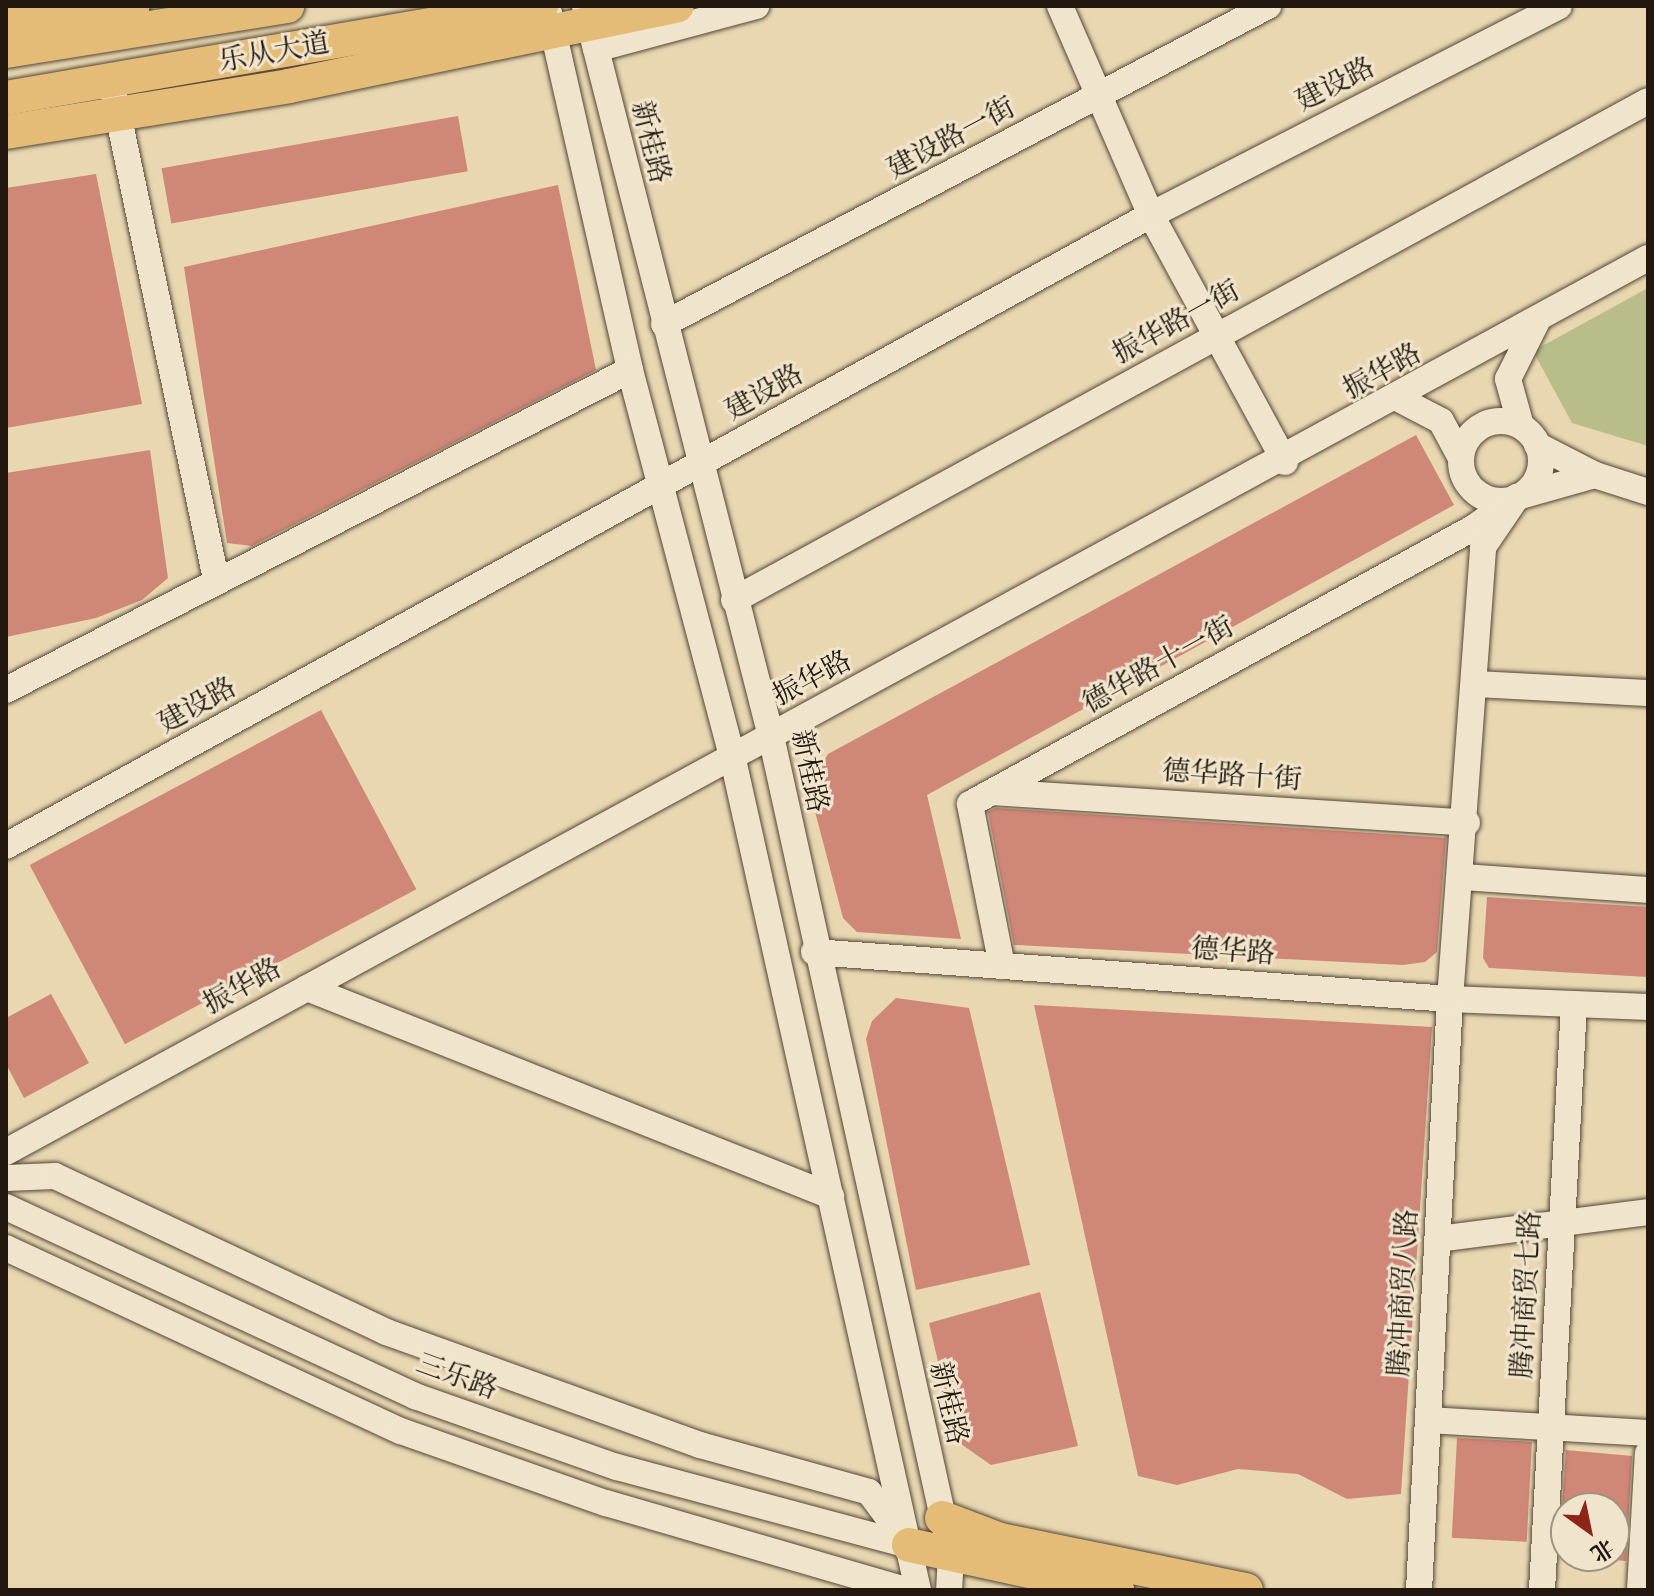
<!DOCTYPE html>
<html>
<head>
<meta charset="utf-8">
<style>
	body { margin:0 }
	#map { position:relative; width:1654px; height:1596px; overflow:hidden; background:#e8d7b1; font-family:"IM FELL Great Primer","Noto Serif SC",serif }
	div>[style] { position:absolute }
	.green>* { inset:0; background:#b9bd89 }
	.building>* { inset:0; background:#cf8778; transform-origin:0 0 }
	.roads { filter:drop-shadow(0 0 2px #534737) drop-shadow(0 0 2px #534737) }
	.minor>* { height:26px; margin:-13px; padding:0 13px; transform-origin:13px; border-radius:13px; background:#f0e5cc }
	.minor>.ring { margin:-13px; padding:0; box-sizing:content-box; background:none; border:26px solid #f0e5cc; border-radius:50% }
	.major>* { height:34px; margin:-17px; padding:0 17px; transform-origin:17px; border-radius:17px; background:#e4bc78 }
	span { translate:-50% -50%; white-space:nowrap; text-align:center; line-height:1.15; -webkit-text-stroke:6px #f0e5cc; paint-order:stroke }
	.street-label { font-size:28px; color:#21170e }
	.frame { position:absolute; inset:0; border:8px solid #21170e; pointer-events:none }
	.north { position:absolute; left:1550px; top:1492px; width:80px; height:80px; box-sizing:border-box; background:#f0e5cc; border:2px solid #9d9380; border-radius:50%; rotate:147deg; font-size:22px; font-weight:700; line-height:32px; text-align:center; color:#21170e }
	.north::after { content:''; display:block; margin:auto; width:28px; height:36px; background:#8f2418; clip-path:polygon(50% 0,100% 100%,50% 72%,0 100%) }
</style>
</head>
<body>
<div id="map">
	<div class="green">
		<i style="clip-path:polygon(1648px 288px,1648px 446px,1572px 423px,1533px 351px)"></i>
	</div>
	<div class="building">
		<i style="left:458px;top:116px;width:56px;height:301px;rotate:80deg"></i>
		<i style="clip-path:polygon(96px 174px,142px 404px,6px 428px,6px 188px)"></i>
		<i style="clip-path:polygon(558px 185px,596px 370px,252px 546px,227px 543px,184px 267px)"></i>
		<i style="clip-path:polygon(1416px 435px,1454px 505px,927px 795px,961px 939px,857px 932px,843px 918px,808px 785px,828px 754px)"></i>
		<i style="clip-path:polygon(150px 450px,168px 578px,142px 600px,96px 618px,6px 637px,6px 473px)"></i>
		<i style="left:321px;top:710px;width:203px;height:330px;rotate:62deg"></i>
		<i style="clip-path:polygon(996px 808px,1446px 838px,1437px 952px,1425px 962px,1403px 965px,1014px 945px,988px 812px)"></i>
		<i style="clip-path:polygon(1487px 897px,1648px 907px,1648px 977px,1489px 968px,1483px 958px)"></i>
		<i style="clip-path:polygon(51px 994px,89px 1063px,24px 1098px,6px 1064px,6px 1018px)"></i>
		<i style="clip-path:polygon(896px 998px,969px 1008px,1030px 1265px,916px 1290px,866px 1039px,872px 1021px)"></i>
		<i style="clip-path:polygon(1034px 1005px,1432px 1027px,1401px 1494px,1347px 1499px,1298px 1474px,1238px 1469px,1177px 1485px,1138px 1476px)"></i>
		<i style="clip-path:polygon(1040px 1292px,1078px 1446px,991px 1465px,961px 1444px,954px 1430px,929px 1323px)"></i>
		<i style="left:1457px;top:1438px;width:75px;height:100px;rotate:3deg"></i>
		<i style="clip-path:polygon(1566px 1450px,1632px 1456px,1626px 1561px,1614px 1560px,1614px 1508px,1562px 1508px)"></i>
	</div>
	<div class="roads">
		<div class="minor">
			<i style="left:585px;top:6px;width:753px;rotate:75.71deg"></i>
			<i style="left:771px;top:736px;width:838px;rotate:77.59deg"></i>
			<i style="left:951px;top:1554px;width:36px;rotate:93deg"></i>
			<i style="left:1060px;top:6px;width:228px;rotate:66.5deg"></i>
			<i style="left:1151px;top:215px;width:281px;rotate:61.5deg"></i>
			<i style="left:549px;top:13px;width:366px;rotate:77.2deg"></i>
			<i style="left:630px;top:370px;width:398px;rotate:75.2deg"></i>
			<i style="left:732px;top:755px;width:855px;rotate:77.44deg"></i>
			<i style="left:596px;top:49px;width:166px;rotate:-15deg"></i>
			<i style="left:114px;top:95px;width:496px;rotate:78.1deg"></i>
			<i style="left:664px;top:324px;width:683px;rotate:-27.77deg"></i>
			<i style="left:1399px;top:399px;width:47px;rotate:27.6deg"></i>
			<i style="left:1441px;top:421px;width:42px;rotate:61.6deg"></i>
			<i class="ring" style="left:1461px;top:421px;width:54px;height:54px"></i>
			<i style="left:1521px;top:426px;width:49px;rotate:-105.5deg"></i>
			<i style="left:1508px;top:379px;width:65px;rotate:-63.4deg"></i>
			<i style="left:1537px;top:445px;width:65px;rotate:27.3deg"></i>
			<i style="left:734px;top:600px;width:1041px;rotate:-28.63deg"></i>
			<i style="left:1475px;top:684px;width:173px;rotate:3deg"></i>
			<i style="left:6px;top:690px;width:701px;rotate:-27.15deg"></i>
			<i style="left:993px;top:792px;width:475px;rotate:3.7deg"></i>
			<i style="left:6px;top:846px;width:1307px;rotate:-28.86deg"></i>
			<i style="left:1151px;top:215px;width:458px;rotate:-27.1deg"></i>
			<i style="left:1462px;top:877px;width:186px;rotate:4deg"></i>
			<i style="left:814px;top:952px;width:638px;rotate:4.23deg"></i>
			<i style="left:1450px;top:999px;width:198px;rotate:2.3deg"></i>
			<i style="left:1002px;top:966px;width:165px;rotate:-101.2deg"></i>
			<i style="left:970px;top:804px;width:574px;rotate:-28.75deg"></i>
			<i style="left:1473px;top:528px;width:54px;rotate:-35.2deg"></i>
			<i style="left:1517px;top:497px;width:81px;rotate:-15.8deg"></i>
			<i style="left:1595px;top:475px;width:56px;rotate:17.8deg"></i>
			<i style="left:307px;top:988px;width:564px;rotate:21.65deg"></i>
			<i style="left:6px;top:1152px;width:1870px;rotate:-28.57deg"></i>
			<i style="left:6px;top:1178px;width:49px;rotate:-2.3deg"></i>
			<i style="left:55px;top:1176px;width:366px;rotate:25.2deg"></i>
			<i style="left:386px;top:1332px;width:334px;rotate:19.8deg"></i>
			<i style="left:700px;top:1445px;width:175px;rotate:15.5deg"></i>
			<i style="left:869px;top:1492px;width:55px;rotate:53.1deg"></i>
			<i style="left:6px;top:1207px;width:451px;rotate:24.8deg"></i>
			<i style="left:415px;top:1396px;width:214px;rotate:19.4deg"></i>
			<i style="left:617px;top:1467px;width:302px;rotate:15deg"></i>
			<i style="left:1438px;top:1239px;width:212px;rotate:-7.3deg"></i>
			<i style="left:6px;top:1248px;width:435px;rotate:24.9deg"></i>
			<i style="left:401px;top:1431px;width:217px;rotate:19.4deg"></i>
			<i style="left:606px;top:1503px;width:311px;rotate:16.2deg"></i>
			<i style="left:1428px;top:1420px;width:220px;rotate:3.4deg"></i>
			<i style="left:1419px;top:1590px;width:592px;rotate:-87deg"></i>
			<i style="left:1450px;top:999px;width:453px;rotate:-85.8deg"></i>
			<i style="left:1483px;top:547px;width:60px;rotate:-55.8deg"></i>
			<i style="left:1542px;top:1590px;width:587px;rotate:-86.87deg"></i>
			<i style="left:1640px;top:1590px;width:137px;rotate:-86.7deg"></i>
		</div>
		<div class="major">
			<i style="left:6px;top:25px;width:128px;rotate:-8.5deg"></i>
			<i style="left:6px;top:51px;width:285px;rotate:-9.1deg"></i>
			<i style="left:6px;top:98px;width:543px;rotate:-9.76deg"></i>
			<i style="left:6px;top:132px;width:287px;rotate:-9.2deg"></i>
			<i style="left:289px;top:86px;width:396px;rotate:-11.7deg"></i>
			<i style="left:942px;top:1518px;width:62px;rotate:20.8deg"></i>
			<i style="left:1000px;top:1540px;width:251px;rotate:11.5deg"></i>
			<i style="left:909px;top:1545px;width:213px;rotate:12.2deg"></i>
		</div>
	</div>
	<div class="street-label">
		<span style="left:274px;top:52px;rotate:-10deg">乐从大道</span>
		<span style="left:1335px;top:84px;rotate:-27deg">建设路</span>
		<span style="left:951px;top:138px;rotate:-28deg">建设路一街</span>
		<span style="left:651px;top:142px;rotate:76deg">新桂路</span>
		<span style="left:1176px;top:322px;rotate:-29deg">振华路一街</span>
		<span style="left:1382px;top:371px;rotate:-29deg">振华路</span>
		<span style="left:764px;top:392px;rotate:-29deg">建设路</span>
		<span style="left:1158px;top:665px;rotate:-29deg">德华路十一街</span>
		<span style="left:812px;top:678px;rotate:-28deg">振华路</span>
		<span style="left:197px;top:705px;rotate:-29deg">建设路</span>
		<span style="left:810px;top:771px;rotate:78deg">新桂路</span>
		<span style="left:1232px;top:775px;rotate:4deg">德华路十街</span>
		<span style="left:1233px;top:951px;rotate:4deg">德华路</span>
		<span style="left:242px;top:986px;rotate:-29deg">振华路</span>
		<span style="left:1403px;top:1293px;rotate:-87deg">腾冲商贸八路</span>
		<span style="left:1526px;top:1295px;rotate:-87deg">腾冲商贸七路</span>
		<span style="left:457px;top:1376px;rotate:20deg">三乐路</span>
		<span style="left:949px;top:1403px;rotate:77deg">新桂路</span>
	</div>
	<div class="frame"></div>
	<div class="north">北</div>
</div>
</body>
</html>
